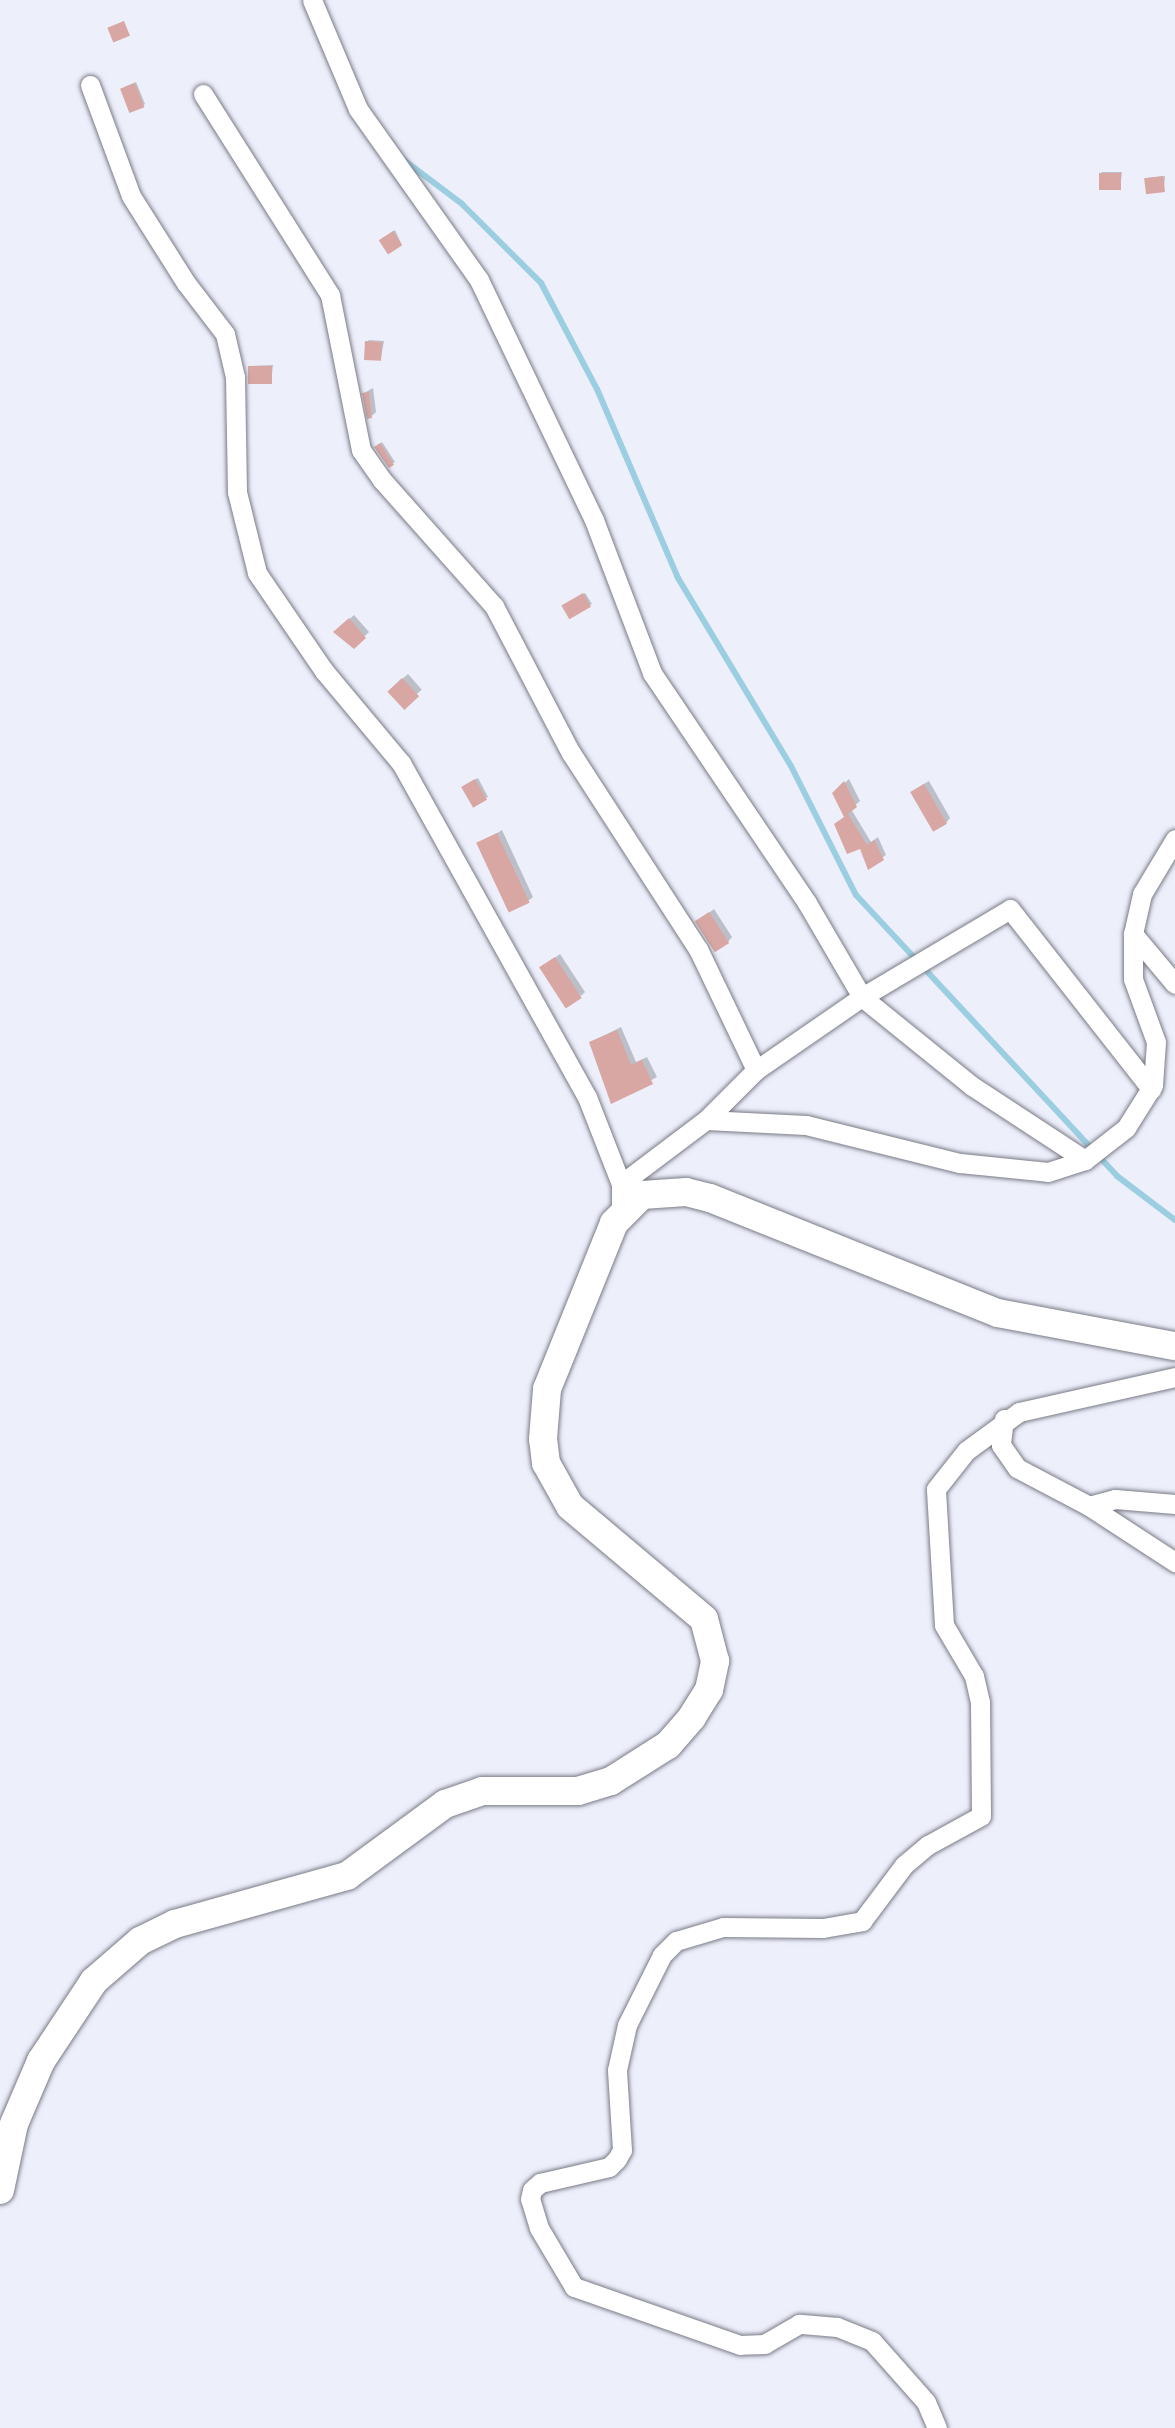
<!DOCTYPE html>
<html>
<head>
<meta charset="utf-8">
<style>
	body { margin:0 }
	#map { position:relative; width:1175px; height:2428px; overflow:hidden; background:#edeffb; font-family:"Titillium Web",sans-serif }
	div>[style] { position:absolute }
	.shadow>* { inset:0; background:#0003; transform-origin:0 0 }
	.stream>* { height:6px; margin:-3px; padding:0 3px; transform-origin:3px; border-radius:3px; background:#9ccee1 }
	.building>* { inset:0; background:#d8a7a3; transform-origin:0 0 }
	.roads { filter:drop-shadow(0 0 2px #797b85) drop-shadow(0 0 2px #797b85) }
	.minor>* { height:19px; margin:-9.5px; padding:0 9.5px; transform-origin:9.5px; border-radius:9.5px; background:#fff }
	.secondary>* { height:28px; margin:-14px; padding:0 14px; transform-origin:14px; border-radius:14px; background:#fff }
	span { translate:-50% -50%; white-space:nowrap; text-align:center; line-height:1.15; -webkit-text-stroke:7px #edeffb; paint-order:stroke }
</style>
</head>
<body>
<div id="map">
	<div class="shadow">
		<i style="clip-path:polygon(136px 82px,145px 104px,143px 106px,124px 87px)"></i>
		<i style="clip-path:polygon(1122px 172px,1120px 189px,1100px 174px,1102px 172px)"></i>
		<i style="clip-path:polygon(1165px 176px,1164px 190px,1146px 179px,1148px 178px)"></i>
		<i style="clip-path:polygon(395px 230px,401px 243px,382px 239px)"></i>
		<i style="clip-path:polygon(369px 340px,384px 341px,381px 358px,367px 342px)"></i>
		<i style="clip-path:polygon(273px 365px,271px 382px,250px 367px,251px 366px)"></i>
		<i style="clip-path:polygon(373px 388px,376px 412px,372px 416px,364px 393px)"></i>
		<i style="clip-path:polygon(382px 442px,395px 462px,389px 466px,378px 445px)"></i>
		<i style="clip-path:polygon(585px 593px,592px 604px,570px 617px,566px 605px)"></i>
		<i style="clip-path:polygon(354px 615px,369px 632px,354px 647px,335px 632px)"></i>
		<i style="left:408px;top:674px;width:21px;height:25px;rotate:49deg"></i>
		<i style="clip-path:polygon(478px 778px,488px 797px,486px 798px,465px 785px)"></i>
		<i style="clip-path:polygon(849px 779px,860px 801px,851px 809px,871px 842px,878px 837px,886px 855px,869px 867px,834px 793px)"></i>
		<i style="clip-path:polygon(929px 781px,950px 818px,946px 823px,917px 788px)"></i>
		<i style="clip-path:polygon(502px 830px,533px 897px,528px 901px,479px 845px)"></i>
		<i style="clip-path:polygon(714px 909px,732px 937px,728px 942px,702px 918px)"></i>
		<i style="clip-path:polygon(560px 954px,585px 992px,581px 996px,546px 964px)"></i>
		<i style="clip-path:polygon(621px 1027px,636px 1062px,647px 1057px,657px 1077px,612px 1102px,591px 1042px)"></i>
	</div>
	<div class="stream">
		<i style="left:405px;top:161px;width:71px;rotate:37deg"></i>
		<i style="left:462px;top:204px;width:112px;rotate:45deg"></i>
		<i style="left:541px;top:283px;width:120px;rotate:62.2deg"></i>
		<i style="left:597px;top:389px;width:206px;rotate:66.8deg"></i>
		<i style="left:678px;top:578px;width:219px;rotate:59deg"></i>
		<i style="left:791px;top:766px;width:144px;rotate:63.3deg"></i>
		<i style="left:856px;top:895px;width:384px;rotate:47.1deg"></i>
		<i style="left:1117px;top:1176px;width:73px;rotate:37.2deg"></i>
	</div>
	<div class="building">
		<i style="left:124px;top:21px;width:16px;height:18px;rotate:68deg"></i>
		<i style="left:135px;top:83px;width:26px;height:16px;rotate:69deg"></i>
		<i style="left:1099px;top:173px;width:22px;height:17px"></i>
		<i style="left:1163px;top:176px;width:16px;height:19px;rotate:83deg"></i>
		<i style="left:393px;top:231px;width:17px;height:17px;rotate:57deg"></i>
		<i style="left:365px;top:341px;width:17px;height:19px;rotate:3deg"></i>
		<i style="left:272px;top:366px;width:18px;height:24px;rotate:90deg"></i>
		<i style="clip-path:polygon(369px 392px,372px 418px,367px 419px,362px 393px)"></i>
		<i style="clip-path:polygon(380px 443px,394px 465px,389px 468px,374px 447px)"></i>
		<i style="left:583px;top:593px;width:16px;height:25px;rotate:60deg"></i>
		<i style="clip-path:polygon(349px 618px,366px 638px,354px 649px,333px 632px)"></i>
		<i style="left:402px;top:678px;width:25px;height:20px;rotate:47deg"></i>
		<i style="left:475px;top:779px;width:24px;height:16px;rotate:60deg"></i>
		<i style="clip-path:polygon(844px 781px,857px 807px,848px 814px,867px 845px,874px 840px,884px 860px,868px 870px,860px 849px,847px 854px,834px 824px,844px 817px,832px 793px)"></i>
		<i style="left:924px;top:784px;width:46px;height:16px;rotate:60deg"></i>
		<i style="left:497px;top:833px;width:77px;height:23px;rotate:65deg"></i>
		<i style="left:709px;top:912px;width:37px;height:17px;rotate:57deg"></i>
		<i style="left:555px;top:957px;width:49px;height:19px;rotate:57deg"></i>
		<i style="clip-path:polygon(617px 1030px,631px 1065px,642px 1060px,653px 1084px,611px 1104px,589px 1042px)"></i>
	</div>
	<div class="roads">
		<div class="minor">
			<i style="left:312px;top:0;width:118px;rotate:67.1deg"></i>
			<i style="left:358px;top:109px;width:209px;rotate:54.7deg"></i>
			<i style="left:479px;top:280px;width:266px;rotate:64.4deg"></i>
			<i style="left:594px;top:520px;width:164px;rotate:69.2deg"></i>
			<i style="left:652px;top:673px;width:277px;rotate:56deg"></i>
			<i style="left:807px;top:903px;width:109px;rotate:59.7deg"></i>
			<i style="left:862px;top:997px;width:141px;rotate:39deg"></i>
			<i style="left:972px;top:1086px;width:135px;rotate:33.2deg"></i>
			<i style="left:90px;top:85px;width:118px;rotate:69.7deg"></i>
			<i style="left:131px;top:196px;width:103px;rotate:57.7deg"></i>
			<i style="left:186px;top:283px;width:64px;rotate:52.6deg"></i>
			<i style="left:225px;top:334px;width:44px;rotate:76.9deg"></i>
			<i style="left:235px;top:377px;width:115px;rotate:89deg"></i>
			<i style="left:237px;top:492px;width:83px;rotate:76.1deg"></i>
			<i style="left:257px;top:573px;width:119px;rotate:55.6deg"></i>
			<i style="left:324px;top:671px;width:120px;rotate:50.1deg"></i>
			<i style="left:401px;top:763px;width:382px;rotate:60.9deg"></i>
			<i style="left:587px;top:1097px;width:93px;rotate:68.7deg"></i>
			<i style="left:621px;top:1184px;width:29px;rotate:90deg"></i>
			<i style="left:203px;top:94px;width:238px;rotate:57.7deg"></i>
			<i style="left:330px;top:295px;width:158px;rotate:78.7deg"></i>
			<i style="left:361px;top:450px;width:37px;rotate:55deg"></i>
			<i style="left:382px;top:480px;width:169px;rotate:48.4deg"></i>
			<i style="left:494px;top:606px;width:166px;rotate:62.4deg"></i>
			<i style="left:571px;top:753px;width:234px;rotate:57.1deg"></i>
			<i style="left:698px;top:949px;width:134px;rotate:64.4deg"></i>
			<i style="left:1133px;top:934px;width:65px;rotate:50deg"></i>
			<i style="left:706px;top:1120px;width:100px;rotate:2.9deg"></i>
			<i style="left:806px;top:1125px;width:159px;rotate:13.9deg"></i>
			<i style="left:960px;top:1163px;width:88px;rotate:5.8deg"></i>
			<i style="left:1048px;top:1172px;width:39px;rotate:-18deg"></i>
			<i style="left:1085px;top:1160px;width:52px;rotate:-38deg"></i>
			<i style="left:1126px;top:1128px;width:51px;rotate:-57.9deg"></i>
			<i style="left:1153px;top:1085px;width:43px;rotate:-86deg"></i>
			<i style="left:1156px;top:1042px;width:67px;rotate:-110.1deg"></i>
			<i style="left:1133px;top:979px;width:45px;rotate:-90deg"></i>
			<i style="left:1133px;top:934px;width:41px;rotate:-77.3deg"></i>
			<i style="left:1142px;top:894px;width:64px;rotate:-59deg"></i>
			<i style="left:621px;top:1184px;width:106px;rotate:-37deg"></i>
			<i style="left:706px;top:1120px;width:71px;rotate:-45deg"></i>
			<i style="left:756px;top:1070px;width:129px;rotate:-34.6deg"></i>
			<i style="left:862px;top:997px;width:172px;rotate:-30.7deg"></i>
			<i style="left:1010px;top:909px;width:229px;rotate:51.9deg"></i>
			<i style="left:1004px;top:1419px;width:26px;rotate:97deg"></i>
			<i style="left:1001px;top:1445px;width:28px;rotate:55deg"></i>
			<i style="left:1017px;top:1468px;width:81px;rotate:27.8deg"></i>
			<i style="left:1089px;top:1506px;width:103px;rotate:33.1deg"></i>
			<i style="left:1089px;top:1506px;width:27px;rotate:-15deg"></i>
			<i style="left:1115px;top:1499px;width:60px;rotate:4.8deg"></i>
			<i style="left:937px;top:2428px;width:28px;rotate:-113deg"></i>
			<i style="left:926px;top:2402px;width:81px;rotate:-131.5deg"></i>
			<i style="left:872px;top:2341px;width:38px;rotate:-158deg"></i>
			<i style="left:837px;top:2327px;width:38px;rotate:-175deg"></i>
			<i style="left:799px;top:2324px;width:39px;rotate:150deg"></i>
			<i style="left:765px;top:2344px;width:25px;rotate:178deg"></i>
			<i style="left:740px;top:2345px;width:176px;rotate:-160.7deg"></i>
			<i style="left:574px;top:2287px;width:69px;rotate:-120.7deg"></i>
			<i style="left:539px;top:2228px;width:30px;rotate:-107deg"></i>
			<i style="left:530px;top:2199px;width:9px;rotate:-77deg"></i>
			<i style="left:532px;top:2190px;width:11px;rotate:-41deg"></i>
			<i style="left:540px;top:2183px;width:71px;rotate:-13.1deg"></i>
			<i style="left:609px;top:2167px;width:11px;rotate:-45deg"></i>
			<i style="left:617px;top:2159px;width:10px;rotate:-61deg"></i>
			<i style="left:622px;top:2150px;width:80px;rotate:-93.6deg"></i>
			<i style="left:617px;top:2070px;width:46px;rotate:-77.5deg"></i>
			<i style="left:627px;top:2025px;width:78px;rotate:-63.4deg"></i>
			<i style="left:662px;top:1955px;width:20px;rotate:-45deg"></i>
			<i style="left:676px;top:1941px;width:49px;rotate:-16.6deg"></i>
			<i style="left:723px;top:1927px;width:100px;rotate:0.6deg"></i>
			<i style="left:823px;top:1928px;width:40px;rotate:-10deg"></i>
			<i style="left:862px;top:1921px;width:70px;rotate:-53.1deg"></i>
			<i style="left:904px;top:1865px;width:31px;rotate:-40deg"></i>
			<i style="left:928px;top:1845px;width:60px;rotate:-28.7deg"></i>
			<i style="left:981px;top:1816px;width:114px;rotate:-90.5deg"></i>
			<i style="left:980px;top:1702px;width:27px;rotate:-103deg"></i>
			<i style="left:974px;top:1676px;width:59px;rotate:-120.5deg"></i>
			<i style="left:944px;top:1625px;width:136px;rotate:-93.4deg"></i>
			<i style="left:936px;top:1489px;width:48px;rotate:-51.7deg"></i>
			<i style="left:966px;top:1451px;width:66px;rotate:-36.3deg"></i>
			<i style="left:1019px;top:1412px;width:160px;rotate:-12.6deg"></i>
		</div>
		<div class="secondary">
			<i style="left:0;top:2190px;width:67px;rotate:-78deg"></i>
			<i style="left:14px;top:2124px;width:69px;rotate:-66.8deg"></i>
			<i style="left:41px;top:2061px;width:96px;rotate:-56.5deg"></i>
			<i style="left:94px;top:1981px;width:61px;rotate:-41deg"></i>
			<i style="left:140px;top:1941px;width:39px;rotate:-26deg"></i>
			<i style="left:175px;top:1924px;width:179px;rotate:-15.6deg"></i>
			<i style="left:347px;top:1876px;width:122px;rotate:-36.3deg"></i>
			<i style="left:445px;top:1804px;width:39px;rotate:-19deg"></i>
			<i style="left:482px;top:1791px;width:96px"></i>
			<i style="left:578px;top:1791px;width:34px;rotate:-17deg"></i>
			<i style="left:611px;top:1781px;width:67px;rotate:-32.3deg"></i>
			<i style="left:668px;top:1745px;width:37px;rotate:-49deg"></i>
			<i style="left:692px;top:1717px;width:32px;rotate:-58deg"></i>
			<i style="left:709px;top:1690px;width:30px;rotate:-78deg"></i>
			<i style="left:715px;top:1661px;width:43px;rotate:-104.7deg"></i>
			<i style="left:704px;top:1619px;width:175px;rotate:-139.9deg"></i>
			<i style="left:570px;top:1506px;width:49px;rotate:-119.2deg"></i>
			<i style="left:546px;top:1463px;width:24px;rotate:-97deg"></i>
			<i style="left:543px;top:1439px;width:50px;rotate:-85.4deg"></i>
			<i style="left:547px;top:1389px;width:179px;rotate:-68deg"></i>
			<i style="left:614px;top:1223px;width:40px;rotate:-45deg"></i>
			<i style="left:642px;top:1195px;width:44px;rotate:-3.9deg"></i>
			<i style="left:686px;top:1192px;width:25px;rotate:14deg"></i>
			<i style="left:710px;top:1198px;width:310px;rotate:21.8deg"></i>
			<i style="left:998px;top:1313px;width:180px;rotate:10.6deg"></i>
		</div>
	</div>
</div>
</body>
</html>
